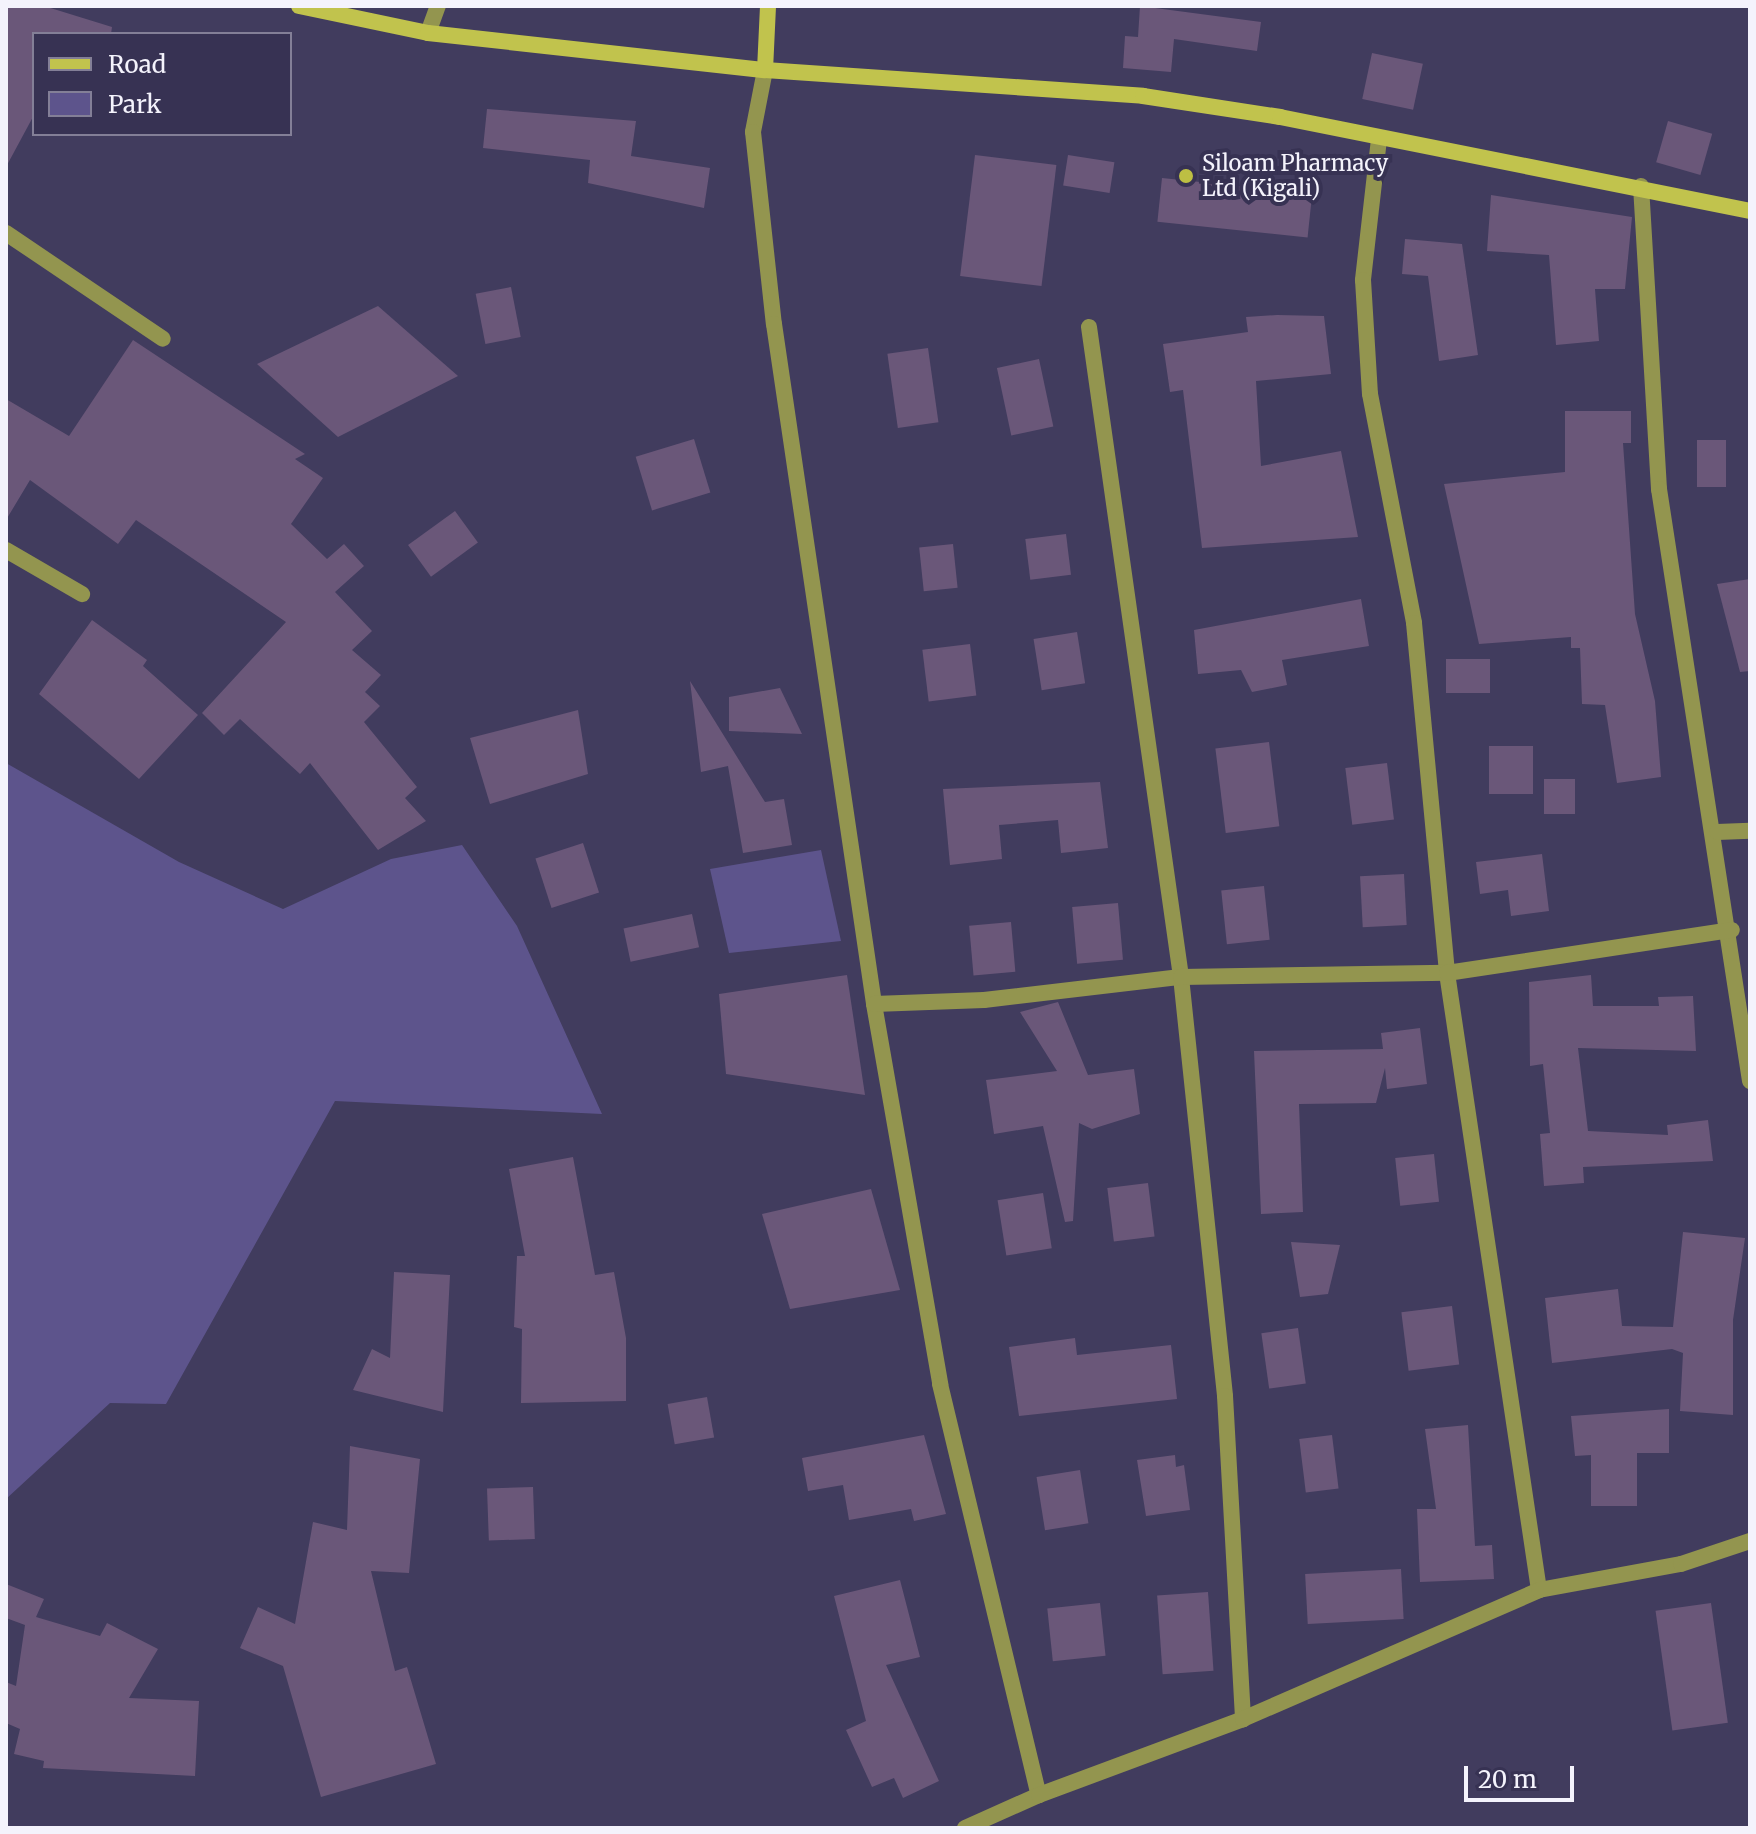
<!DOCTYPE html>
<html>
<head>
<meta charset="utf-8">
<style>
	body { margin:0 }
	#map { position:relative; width:1756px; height:1834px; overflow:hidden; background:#413c5e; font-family:Merriweather,serif }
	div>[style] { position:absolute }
	.green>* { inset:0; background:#5d548c }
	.building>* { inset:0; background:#6a5779; transform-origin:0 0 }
	.street>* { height:16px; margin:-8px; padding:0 8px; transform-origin:8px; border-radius:8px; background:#93954f }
	.secondary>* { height:16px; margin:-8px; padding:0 8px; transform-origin:8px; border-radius:8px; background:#c1c34d }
	.dots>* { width:22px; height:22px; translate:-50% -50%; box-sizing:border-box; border:4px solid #373253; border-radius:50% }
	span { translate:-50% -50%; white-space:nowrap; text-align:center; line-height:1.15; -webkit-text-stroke:8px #373253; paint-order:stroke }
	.poi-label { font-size:22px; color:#f4f3fc }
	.left { translate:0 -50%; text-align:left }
	.frame { position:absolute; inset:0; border:8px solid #f4f3fc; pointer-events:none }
	.legend { position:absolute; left:32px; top:32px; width:260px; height:104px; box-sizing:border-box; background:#373253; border:2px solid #837f97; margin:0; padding:10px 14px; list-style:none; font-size:24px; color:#f4f3fc }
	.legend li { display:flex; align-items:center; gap:16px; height:40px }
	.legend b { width:40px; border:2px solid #837f97 }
	.scale { position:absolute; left:1464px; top:1766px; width:110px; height:36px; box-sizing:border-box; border:4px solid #f4f3fc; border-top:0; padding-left:10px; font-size:24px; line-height:28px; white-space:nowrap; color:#f4f3fc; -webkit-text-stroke:6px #373253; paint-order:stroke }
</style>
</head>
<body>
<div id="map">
	<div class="green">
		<i style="clip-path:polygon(6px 763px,179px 862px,283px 909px,391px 859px,462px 845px,517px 926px,602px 1114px,335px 1101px,166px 1404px,110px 1403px,6px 1499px)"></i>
		<i style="clip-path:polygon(821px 850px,841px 941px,729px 953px,710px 869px)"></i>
	</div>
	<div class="building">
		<i style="clip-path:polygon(6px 6px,44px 6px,112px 27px,111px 34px,34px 34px,34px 115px,6px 167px)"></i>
		<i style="clip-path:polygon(1140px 6px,1261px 22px,1257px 51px,1174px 39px,1171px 72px,1123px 68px,1125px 36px,1138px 37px)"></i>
		<i style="left:1372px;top:53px;width:52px;height:47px;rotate:12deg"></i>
		<i style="clip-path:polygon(487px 109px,636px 121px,631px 156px,710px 168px,704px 208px,588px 183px,590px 160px,483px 148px)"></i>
		<i style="left:1668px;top:121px;width:46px;height:43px;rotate:16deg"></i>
		<i style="left:975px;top:155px;width:82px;height:122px;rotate:7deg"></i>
		<i style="left:1068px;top:155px;width:47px;height:31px;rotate:9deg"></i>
		<i style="left:1162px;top:178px;width:151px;height:44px;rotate:6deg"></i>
		<i style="clip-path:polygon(1491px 195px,1632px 217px,1625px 289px,1595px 289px,1599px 341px,1556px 345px,1549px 255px,1487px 251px)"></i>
		<i style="clip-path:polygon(1405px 239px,1462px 244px,1478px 355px,1439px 361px,1428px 276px,1402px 274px)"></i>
		<i style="left:511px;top:287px;width:51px;height:36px;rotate:79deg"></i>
		<i style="clip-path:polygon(378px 306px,458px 376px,338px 437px,257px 364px)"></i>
		<i style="clip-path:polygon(1277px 315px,1324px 316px,1331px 374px,1256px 381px,1261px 466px,1341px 451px,1358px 537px,1202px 548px,1183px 390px,1170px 392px,1163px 344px,1248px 332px,1246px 317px)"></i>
		<i style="clip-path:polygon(133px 340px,305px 454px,295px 459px,323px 478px,291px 524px,327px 559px,344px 544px,364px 566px,335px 592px,372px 631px,352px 650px,381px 675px,365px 692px,380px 706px,364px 722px,417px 787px,405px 798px,426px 821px,378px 850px,310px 763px,300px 774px,240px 719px,224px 735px,202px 713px,286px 622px,136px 520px,118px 544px,30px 480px,6px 520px,6px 399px,69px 436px)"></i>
		<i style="left:928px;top:348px;width:75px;height:41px;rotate:82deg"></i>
		<i style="left:1039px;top:359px;width:69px;height:43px;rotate:78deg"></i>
		<i style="clip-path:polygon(1565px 411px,1631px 411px,1631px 443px,1623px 443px,1635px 614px,1655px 701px,1661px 777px,1617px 783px,1605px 705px,1582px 704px,1580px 648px,1571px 648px,1571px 637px,1479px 644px,1444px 484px,1565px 472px)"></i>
		<i style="left:694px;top:439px;width:56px;height:61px;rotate:73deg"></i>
		<i style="left:1697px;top:440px;width:29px;height:47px"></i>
		<i style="left:455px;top:511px;width:39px;height:58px;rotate:54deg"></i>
		<i style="left:1066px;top:534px;width:41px;height:41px;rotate:83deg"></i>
		<i style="left:953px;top:544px;width:44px;height:34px;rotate:84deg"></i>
		<i style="clip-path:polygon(1750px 579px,1750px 671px,1740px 672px,1717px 584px)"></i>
		<i style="clip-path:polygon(1361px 599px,1369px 646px,1282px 660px,1287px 685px,1252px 692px,1241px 670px,1198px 674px,1194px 630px)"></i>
		<i style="clip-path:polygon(92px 620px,147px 660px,143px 666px,198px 715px,139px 779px,39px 694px)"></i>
		<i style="left:1077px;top:632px;width:52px;height:44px;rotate:81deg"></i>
		<i style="left:970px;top:644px;width:52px;height:48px;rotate:83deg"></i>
		<i style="left:1446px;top:659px;width:44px;height:34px"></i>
		<i style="clip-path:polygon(690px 681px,765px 802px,784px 799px,792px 845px,743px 853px,728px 766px,701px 772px)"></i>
		<i style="clip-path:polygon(780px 688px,802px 734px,729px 731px,729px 697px)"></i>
		<i style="clip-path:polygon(578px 710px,588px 774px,490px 804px,470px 738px)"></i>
		<i style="left:1269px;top:742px;width:85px;height:54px;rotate:83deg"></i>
		<i style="left:1489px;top:746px;width:44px;height:48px"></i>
		<i style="left:1387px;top:763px;width:57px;height:42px;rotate:83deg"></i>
		<i style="left:1544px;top:779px;width:31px;height:35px"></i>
		<i style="clip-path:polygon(1100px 782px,1108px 848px,1061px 853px,1058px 820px,999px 825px,1002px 859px,950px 865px,943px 789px)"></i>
		<i style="left:583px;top:843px;width:52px;height:50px;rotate:72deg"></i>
		<i style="clip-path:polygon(1542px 854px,1549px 911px,1511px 916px,1508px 890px,1480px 894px,1476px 862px)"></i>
		<i style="left:1404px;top:874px;width:51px;height:44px;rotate:87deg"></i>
		<i style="left:1264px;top:886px;width:54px;height:43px;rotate:84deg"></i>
		<i style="left:1118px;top:903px;width:57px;height:46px;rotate:85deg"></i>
		<i style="left:692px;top:914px;width:34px;height:70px;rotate:78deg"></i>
		<i style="left:1011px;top:922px;width:50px;height:42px;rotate:85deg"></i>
		<i style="clip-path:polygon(847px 975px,865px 1095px,726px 1074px,719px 994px)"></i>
		<i style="clip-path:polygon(1591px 975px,1593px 1006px,1659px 1006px,1658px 997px,1693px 996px,1696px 1051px,1578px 1048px,1588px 1131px,1668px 1135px,1667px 1125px,1708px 1120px,1713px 1161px,1583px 1167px,1584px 1183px,1544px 1186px,1540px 1134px,1550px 1133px,1543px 1064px,1530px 1066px,1529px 982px)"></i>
		<i style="clip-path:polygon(1058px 1002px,1088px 1075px,1134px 1069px,1140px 1114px,1092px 1129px,1079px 1123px,1073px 1221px,1065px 1222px,1043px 1126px,994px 1134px,986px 1080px,1057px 1071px,1020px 1012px)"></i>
		<i style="clip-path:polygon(1420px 1028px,1427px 1084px,1387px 1089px,1385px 1068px,1376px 1103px,1299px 1104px,1303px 1212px,1261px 1214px,1254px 1051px,1383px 1049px,1381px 1033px)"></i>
		<i style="left:1434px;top:1154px;width:48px;height:39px;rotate:84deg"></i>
		<i style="clip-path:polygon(573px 1157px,595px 1275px,614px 1272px,626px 1338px,626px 1401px,521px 1403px,522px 1329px,514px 1327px,517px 1256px,525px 1256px,509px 1169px)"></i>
		<i style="left:1148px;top:1183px;width:54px;height:41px;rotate:83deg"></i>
		<i style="clip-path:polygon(871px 1189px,900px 1290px,790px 1309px,762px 1214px)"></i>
		<i style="left:1043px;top:1193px;width:56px;height:46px;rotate:81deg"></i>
		<i style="clip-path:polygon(1683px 1232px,1745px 1238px,1733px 1320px,1733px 1415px,1680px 1411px,1683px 1353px,1672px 1349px,1552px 1363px,1545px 1298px,1618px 1289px,1622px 1326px,1673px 1327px)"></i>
		<i style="clip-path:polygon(1291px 1242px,1340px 1245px,1328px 1294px,1300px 1297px)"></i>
		<i style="clip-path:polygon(394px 1272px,450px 1275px,443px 1412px,353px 1390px,372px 1349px,390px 1358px)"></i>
		<i style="left:1452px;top:1306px;width:59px;height:51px;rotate:83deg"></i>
		<i style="left:1298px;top:1328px;width:56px;height:37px;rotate:82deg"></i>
		<i style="clip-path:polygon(1075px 1338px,1077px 1355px,1171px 1345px,1177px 1399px,1019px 1416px,1009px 1347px)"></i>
		<i style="left:707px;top:1397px;width:41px;height:40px;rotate:80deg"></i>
		<i style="clip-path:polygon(1669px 1409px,1669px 1453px,1637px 1453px,1637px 1506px,1591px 1506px,1591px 1455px,1575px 1456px,1571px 1416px)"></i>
		<i style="clip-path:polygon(1468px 1425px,1475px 1546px,1492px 1545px,1494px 1579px,1420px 1582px,1417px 1509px,1436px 1509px,1425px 1429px)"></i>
		<i style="clip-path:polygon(924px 1435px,946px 1514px,914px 1521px,911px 1509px,849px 1520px,843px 1485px,808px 1491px,802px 1458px)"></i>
		<i style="left:1332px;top:1435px;width:54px;height:33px;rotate:83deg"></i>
		<i style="clip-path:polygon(350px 1446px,420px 1459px,409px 1573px,371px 1571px,395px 1671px,407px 1667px,436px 1764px,321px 1797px,283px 1666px,240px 1648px,258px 1607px,295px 1624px,313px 1522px,347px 1530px)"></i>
		<i style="clip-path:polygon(1175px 1455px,1176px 1467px,1184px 1465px,1190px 1510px,1146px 1516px,1137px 1460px)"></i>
		<i style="left:1080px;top:1470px;width:54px;height:44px;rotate:81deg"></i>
		<i style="left:533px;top:1487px;width:52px;height:46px;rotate:88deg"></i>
		<i style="left:1401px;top:1569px;width:50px;height:96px;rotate:87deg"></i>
		<i style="clip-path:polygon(900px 1580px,920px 1657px,886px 1665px,939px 1781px,903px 1798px,894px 1778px,872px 1787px,846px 1730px,866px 1721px,834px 1596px)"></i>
		<i style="clip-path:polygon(6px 1584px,44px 1599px,36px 1617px,100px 1636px,107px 1623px,158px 1649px,129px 1698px,199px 1701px,195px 1776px,43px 1768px,44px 1761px,14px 1754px,20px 1729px,6px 1723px,6px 1682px,16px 1686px,25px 1625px,6px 1618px)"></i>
		<i style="left:1208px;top:1592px;width:79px;height:51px;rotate:86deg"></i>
		<i style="left:1100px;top:1603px;width:53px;height:53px;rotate:84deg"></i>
		<i style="left:1711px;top:1603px;width:121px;height:56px;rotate:82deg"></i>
	</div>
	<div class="street">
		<i style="left:428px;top:33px;width:29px;rotate:-70deg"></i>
		<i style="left:765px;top:70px;width:63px;rotate:101deg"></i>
		<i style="left:753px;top:132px;width:193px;rotate:83.8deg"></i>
		<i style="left:774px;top:324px;width:687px;rotate:81.63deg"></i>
		<i style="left:874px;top:1004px;width:386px;rotate:80.1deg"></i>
		<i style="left:940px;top:1384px;width:423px;rotate:76.5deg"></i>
		<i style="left:1039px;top:1795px;width:81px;rotate:156deg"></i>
		<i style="left:1379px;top:139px;width:142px;rotate:96.5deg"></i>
		<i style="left:1363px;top:280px;width:114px;rotate:86.5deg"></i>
		<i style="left:1370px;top:394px;width:233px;rotate:79.1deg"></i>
		<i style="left:1414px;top:623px;width:352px;rotate:84.6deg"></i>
		<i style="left:1447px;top:973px;width:624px;rotate:81.52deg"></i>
		<i style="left:1641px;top:186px;width:304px;rotate:86.6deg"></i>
		<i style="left:1659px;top:489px;width:599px;rotate:81.26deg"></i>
		<i style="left:6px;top:233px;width:189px;rotate:34deg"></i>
		<i style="left:1089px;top:327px;width:656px;rotate:81.94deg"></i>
		<i style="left:1181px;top:977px;width:421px;rotate:84deg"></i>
		<i style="left:1225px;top:1396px;width:324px;rotate:86.8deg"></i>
		<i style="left:6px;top:550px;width:88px;rotate:30.1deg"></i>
		<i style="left:1717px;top:832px;width:33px;rotate:-2deg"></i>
		<i style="left:874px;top:1004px;width:110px;rotate:-2.1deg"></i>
		<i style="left:984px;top:1000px;width:198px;rotate:-6.7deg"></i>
		<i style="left:1181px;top:977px;width:266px;rotate:-0.9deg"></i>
		<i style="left:1447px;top:973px;width:288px;rotate:-8.6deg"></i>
		<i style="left:1039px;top:1795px;width:218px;rotate:-20.4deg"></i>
		<i style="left:1243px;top:1719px;width:323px;rotate:-23.5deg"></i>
		<i style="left:1539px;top:1590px;width:144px;rotate:-10.4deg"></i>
		<i style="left:1681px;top:1564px;width:73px;rotate:-18.4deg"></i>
	</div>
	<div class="secondary">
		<i style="left:299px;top:6px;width:132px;rotate:11.8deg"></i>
		<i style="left:428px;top:33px;width:339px;rotate:6.3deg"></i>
		<i style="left:765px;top:70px;width:379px;rotate:3.9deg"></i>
		<i style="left:1143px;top:96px;width:139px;rotate:8.7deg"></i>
		<i style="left:1280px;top:117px;width:479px;rotate:11.3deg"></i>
		<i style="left:765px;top:70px;width:64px;rotate:-87.3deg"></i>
	</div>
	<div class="dots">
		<i style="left:1186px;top:176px;background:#bdbf43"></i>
	</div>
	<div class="poi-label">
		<span class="left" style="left:1202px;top:176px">Siloam Pharmacy<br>Ltd (Kigali)</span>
	</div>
	<div class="frame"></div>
	<ul class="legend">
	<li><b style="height:10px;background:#c1c34d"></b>Road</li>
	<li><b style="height:22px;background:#5d548c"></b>Park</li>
	</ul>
	<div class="scale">20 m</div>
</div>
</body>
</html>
